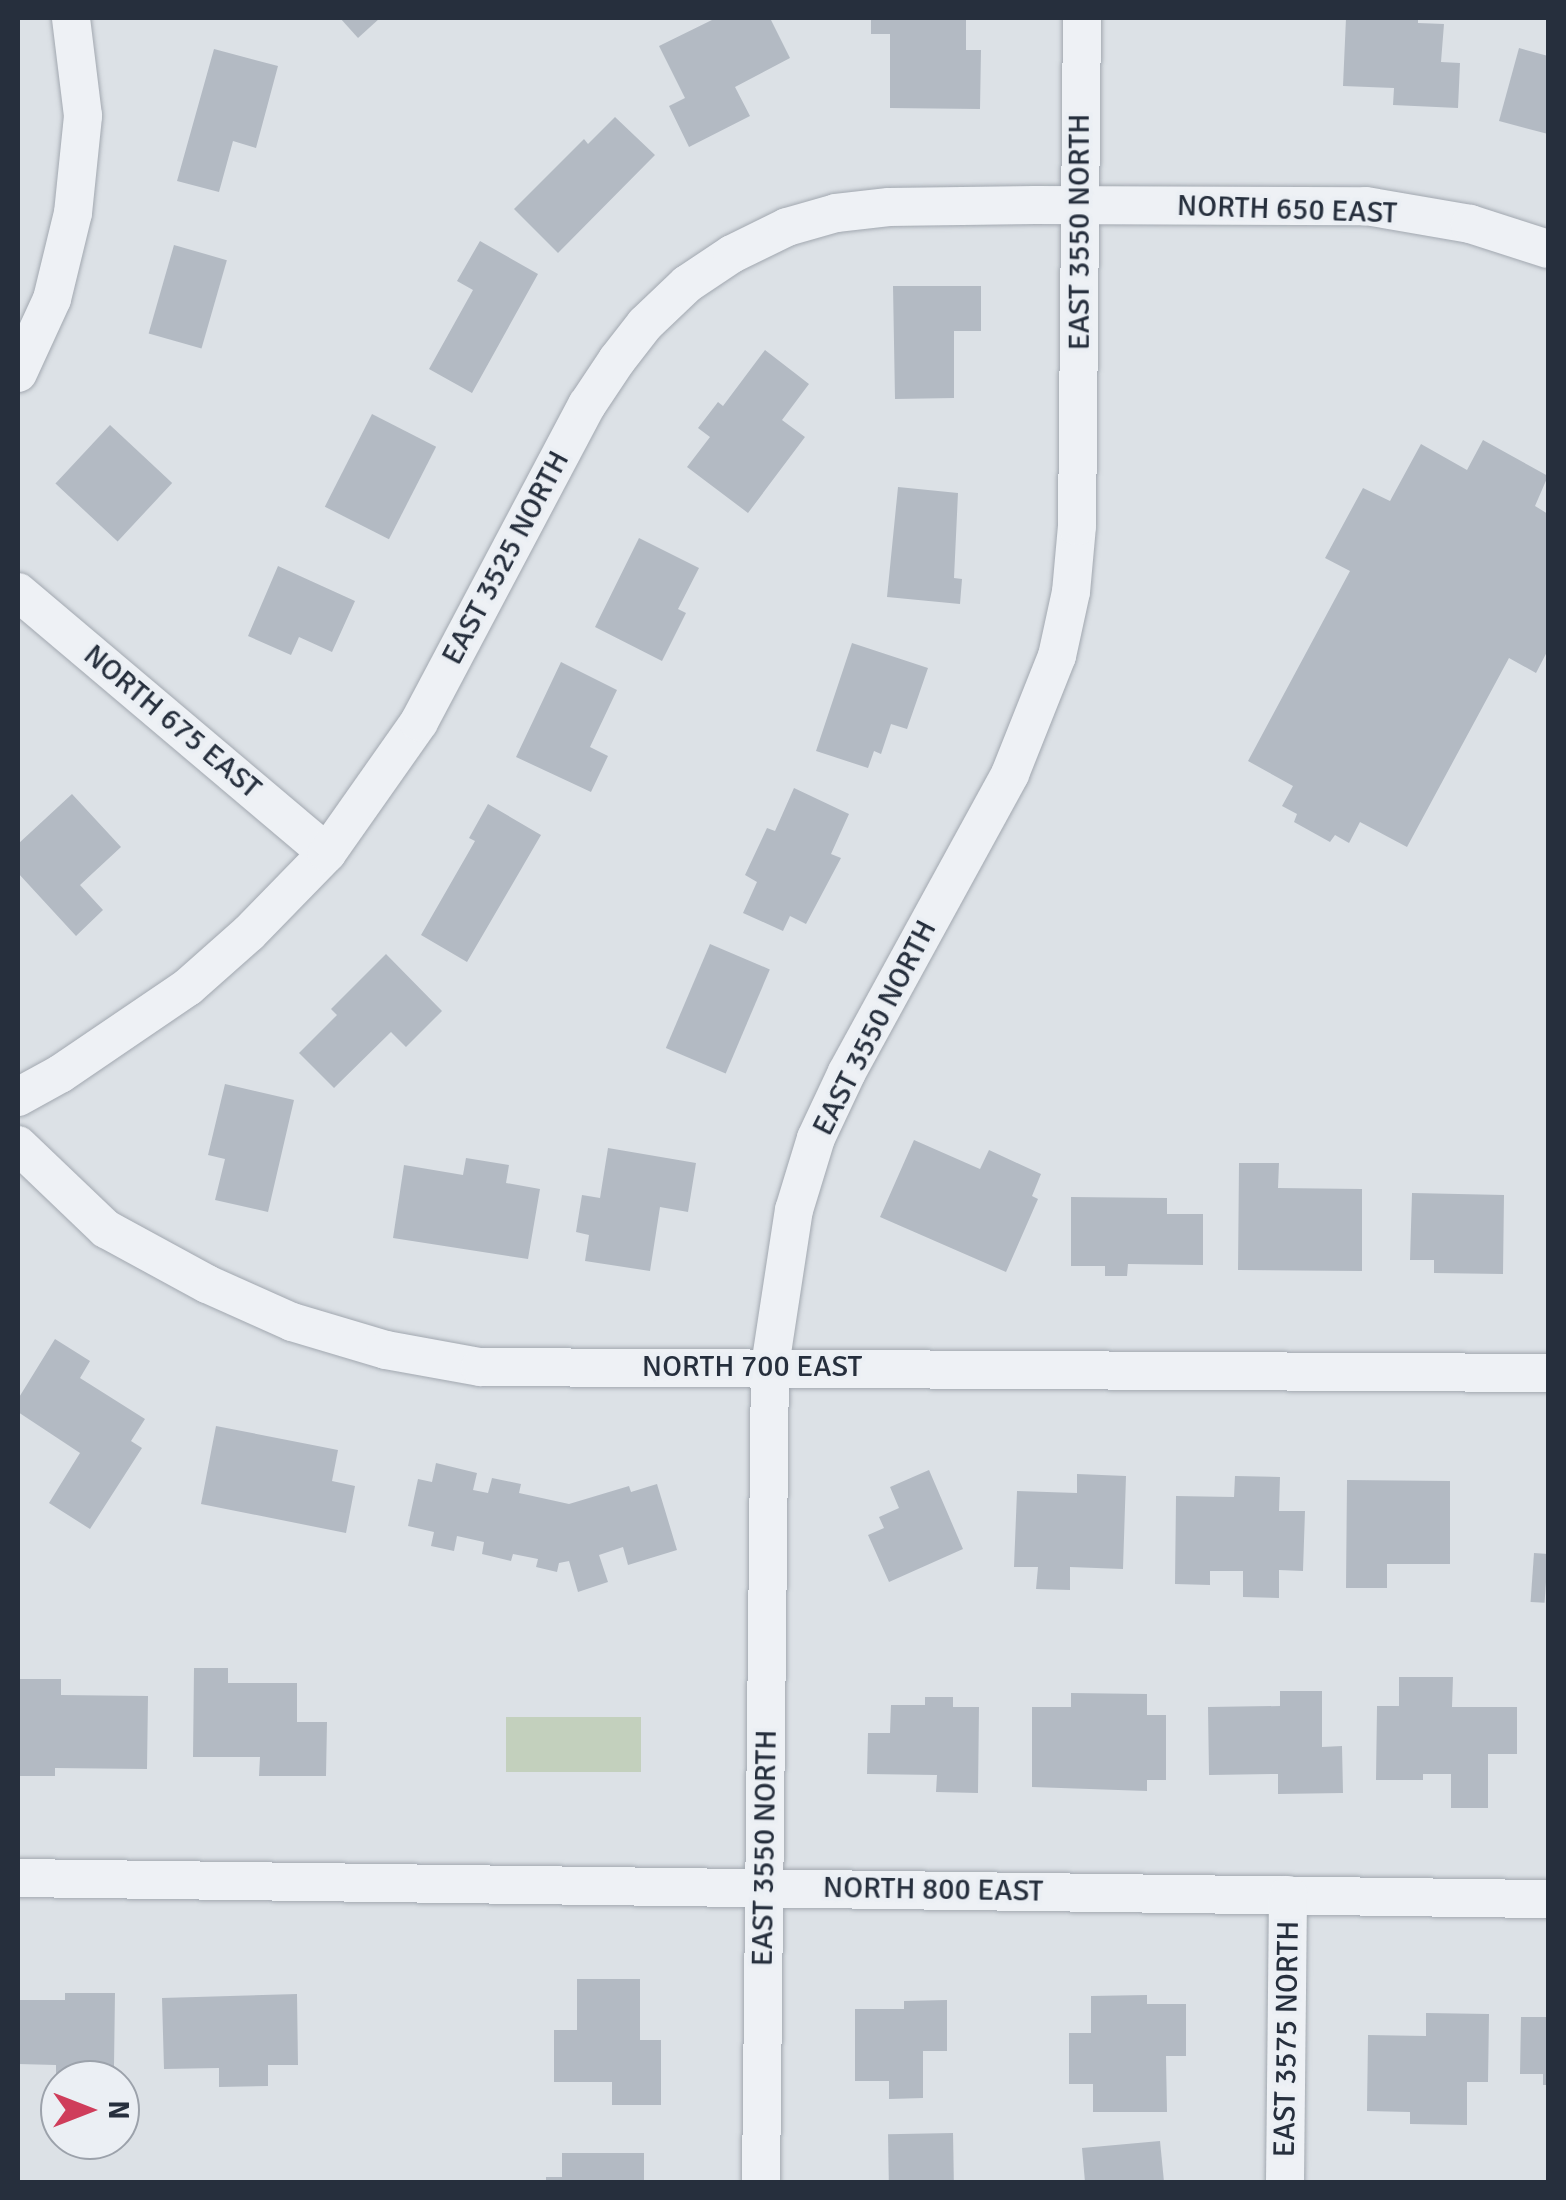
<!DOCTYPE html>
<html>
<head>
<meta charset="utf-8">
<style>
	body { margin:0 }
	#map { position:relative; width:1566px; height:2200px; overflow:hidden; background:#dce1e6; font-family:Signika,sans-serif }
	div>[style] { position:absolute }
	.green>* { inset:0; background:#c3d0bd; transform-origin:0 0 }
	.building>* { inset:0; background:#b3bac3; transform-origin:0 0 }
	.roads { filter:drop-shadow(0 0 2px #a2a8b0) drop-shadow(0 0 2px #a2a8b0) }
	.street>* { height:38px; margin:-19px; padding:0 19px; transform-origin:19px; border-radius:19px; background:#eef1f5 }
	span { translate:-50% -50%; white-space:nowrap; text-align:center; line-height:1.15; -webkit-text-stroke:8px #ebeff4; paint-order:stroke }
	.street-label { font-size:30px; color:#262f3d }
	.frame { position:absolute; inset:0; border:20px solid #262f3d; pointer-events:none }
	.north { position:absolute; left:40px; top:2060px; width:100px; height:100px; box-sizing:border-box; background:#ebeff4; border:2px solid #9ca2ab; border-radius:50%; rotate:90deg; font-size:28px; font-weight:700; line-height:40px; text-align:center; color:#262f3d }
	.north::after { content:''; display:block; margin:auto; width:35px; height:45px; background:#cf3d5b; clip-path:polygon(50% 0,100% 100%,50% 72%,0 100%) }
</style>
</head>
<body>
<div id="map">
	<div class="green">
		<i style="left:506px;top:1717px;width:135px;height:55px"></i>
	</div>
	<div class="building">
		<i style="clip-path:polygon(340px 18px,380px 18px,358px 38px)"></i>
		<i style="clip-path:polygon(716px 18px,770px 18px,790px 58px,735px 87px,750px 116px,689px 147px,669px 106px,685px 98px,659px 46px)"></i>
		<i style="clip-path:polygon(871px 18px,966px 18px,966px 50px,981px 50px,980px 109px,890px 108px,890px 34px,871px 34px)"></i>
		<i style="clip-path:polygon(1346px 18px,1418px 18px,1418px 23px,1444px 24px,1441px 62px,1460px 63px,1458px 108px,1393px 105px,1394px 88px,1343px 86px)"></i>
		<i style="clip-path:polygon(1519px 48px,1548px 56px,1548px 134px,1499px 121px)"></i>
		<i style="clip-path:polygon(214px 49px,278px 66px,256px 148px,233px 141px,219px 192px,177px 181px)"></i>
		<i style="clip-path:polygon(615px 117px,655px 155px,558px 253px,514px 209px,584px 139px,588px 144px)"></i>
		<i style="clip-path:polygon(480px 241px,538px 274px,472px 393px,429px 369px,473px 290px,457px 281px)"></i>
		<i style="left:174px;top:245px;width:55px;height:92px;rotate:16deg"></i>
		<i style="clip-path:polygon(893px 286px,981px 286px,981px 331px,954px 331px,954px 398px,895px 399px)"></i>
		<i style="clip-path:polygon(765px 350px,809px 384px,782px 420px,805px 437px,748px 513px,687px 467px,710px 437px,698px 428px,718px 402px,723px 406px)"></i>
		<i style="left:372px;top:414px;width:72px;height:104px;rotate:27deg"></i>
		<i style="left:110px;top:425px;width:85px;height:80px;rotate:43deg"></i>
		<i style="clip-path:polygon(1483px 440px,1548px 476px,1535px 506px,1548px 514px,1548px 650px,1536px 673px,1509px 658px,1407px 847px,1360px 822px,1349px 843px,1335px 835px,1330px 842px,1294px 822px,1297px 814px,1282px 806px,1293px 786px,1248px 761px,1350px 571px,1325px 558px,1363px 488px,1390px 501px,1421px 444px,1467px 470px)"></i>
		<i style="clip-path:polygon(898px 487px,958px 493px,954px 578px,962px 579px,960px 604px,887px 597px)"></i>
		<i style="clip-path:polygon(639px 538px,699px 568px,678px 609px,686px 613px,662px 661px,595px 627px)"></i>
		<i style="clip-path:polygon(278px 566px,355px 601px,332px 652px,299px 637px,291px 655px,248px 636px)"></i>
		<i style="clip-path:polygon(852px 643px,928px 668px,907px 729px,891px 724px,881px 754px,874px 751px,868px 768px,816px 751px)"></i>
		<i style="clip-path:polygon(561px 662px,617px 690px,590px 747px,608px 756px,591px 792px,516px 757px)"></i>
		<i style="clip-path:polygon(794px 788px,849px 814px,831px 854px,841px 858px,806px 924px,790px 916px,783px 931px,743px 913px,757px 882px,745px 875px,767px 828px,775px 831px)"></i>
		<i style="clip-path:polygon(72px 794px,121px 847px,80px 885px,103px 910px,76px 936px,18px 873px,18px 844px)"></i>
		<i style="clip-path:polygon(488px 804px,541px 835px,467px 962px,421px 935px,475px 841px,469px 838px)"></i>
		<i style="left:710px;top:944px;width:65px;height:113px;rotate:23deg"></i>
		<i style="clip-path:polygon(386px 954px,442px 1011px,406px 1047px,391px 1032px,334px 1088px,299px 1053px,337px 1015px,331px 1009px)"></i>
		<i style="clip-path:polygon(225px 1084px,294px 1100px,268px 1212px,215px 1200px,225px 1159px,208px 1155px)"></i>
		<i style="clip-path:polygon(914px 1140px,980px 1169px,989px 1150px,1041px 1174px,1032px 1196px,1038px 1199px,1006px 1272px,880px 1217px)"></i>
		<i style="clip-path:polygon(608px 1148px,696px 1163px,688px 1212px,660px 1207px,650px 1271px,585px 1261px,589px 1235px,576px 1232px,582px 1195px,600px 1198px)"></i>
		<i style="clip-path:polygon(466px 1158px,509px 1165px,506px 1183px,540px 1189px,528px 1259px,393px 1238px,404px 1165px,463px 1175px)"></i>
		<i style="clip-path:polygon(1239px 1163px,1279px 1163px,1278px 1188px,1362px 1189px,1362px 1271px,1238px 1270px)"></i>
		<i style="clip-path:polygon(1412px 1193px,1504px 1195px,1503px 1274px,1434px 1273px,1434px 1260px,1410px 1260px)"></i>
		<i style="clip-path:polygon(1071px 1197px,1167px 1198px,1167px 1214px,1203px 1214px,1203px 1265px,1128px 1264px,1127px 1276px,1105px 1276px,1105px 1266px,1071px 1266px)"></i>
		<i style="clip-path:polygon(55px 1339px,90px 1361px,80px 1378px,145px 1419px,131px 1441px,142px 1448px,90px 1529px,49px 1503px,80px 1453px,18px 1412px,18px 1399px)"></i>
		<i style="clip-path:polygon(216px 1426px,338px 1450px,332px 1481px,355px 1486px,346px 1533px,201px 1504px)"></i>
		<i style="clip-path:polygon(436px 1463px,477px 1473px,473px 1490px,488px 1493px,492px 1478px,521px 1484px,519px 1493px,569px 1504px,629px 1486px,631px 1492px,657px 1484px,677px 1550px,628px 1565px,623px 1547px,599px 1555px,608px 1582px,578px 1592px,569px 1561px,559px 1563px,557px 1572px,536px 1567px,538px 1559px,513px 1554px,511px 1561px,482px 1554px,484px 1542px,457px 1536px,454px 1551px,431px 1546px,434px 1532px,408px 1526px,418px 1479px,432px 1482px)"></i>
		<i style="clip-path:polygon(929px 1470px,963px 1549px,889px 1582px,868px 1535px,884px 1528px,879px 1517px,899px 1508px,890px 1487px)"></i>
		<i style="clip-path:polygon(1077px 1474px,1126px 1476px,1123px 1569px,1070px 1567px,1070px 1590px,1036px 1589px,1038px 1567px,1014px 1567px,1017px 1491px,1077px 1493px)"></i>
		<i style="clip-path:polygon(1235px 1476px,1280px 1477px,1279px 1511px,1305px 1511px,1303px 1571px,1279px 1570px,1279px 1598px,1243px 1597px,1243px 1571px,1210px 1571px,1210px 1585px,1175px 1584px,1176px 1496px,1234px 1497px)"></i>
		<i style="clip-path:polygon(1347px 1480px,1450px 1481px,1450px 1564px,1387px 1564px,1387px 1588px,1346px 1588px)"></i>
		<i style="left:1534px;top:1553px;width:14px;height:49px;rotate:4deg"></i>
		<i style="clip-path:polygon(194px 1668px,228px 1668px,228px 1683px,297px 1683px,297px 1722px,327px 1722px,326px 1776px,259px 1776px,260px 1757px,193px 1757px)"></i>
		<i style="clip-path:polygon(1399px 1677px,1453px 1677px,1452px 1707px,1517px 1707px,1517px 1754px,1488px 1754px,1488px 1808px,1451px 1808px,1451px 1774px,1423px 1774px,1423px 1780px,1376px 1780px,1377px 1706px,1399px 1706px)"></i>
		<i style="clip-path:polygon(18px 1679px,61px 1679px,61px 1695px,148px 1696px,147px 1769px,55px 1768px,55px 1776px,18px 1776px)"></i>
		<i style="clip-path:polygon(1280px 1691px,1322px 1691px,1322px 1747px,1342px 1746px,1343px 1793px,1278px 1794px,1278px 1774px,1209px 1775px,1208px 1707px,1280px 1706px)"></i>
		<i style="clip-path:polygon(1071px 1693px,1147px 1694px,1147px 1715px,1166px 1715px,1166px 1780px,1147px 1780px,1147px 1791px,1032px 1787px,1032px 1707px,1071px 1707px)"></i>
		<i style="clip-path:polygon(925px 1697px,953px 1697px,953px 1707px,979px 1707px,978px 1793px,936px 1792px,937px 1775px,867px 1774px,868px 1733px,890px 1733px,891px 1705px,925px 1705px)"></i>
		<i style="clip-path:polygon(577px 1979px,640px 1979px,640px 2040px,661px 2040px,661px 2105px,612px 2105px,612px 2082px,554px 2082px,554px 2030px,577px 2030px)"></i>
		<i style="clip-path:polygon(65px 1993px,115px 1993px,114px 2066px,78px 2066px,78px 2075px,56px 2075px,56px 2065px,18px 2064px,18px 2000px,65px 2000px)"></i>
		<i style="clip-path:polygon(297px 1994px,298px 2065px,268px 2065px,268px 2086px,219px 2087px,219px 2068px,164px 2069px,162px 1998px)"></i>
		<i style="clip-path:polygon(1147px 1995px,1147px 2004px,1186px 2004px,1186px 2056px,1166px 2056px,1167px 2112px,1093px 2112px,1093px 2084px,1069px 2084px,1069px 2033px,1091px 2033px,1091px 1996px)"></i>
		<i style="clip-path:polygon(947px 2000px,947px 2051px,923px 2051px,923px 2098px,889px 2099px,889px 2081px,855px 2081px,855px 2009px,904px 2009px,904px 2001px)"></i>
		<i style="clip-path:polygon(1426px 2013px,1489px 2014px,1488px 2082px,1467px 2082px,1467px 2125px,1410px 2124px,1410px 2112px,1367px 2111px,1368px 2035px,1426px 2036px)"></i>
		<i style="clip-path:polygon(1521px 2017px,1548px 2017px,1548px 2085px,1543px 2085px,1543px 2074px,1520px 2074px)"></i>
		<i style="left:953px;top:2133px;width:49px;height:65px;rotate:89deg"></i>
		<i style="clip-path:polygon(1160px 2141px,1164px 2182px,1085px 2182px,1082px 2148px)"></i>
		<i style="clip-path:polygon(562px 2153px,644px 2153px,644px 2182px,546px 2182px,546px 2177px,562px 2177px)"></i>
	</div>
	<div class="roads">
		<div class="street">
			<i style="left:18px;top:373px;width:81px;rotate:-65.3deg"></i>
			<i style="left:52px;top:299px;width:89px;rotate:-76.3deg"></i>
			<i style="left:73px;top:213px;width:98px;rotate:-84.1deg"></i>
			<i style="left:83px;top:116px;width:99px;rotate:-97deg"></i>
			<i style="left:18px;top:592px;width:404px;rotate:40.2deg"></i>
			<i style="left:18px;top:1097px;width:48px;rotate:-28.7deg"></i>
			<i style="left:60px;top:1074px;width:155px;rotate:-34.2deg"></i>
			<i style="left:188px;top:987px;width:81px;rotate:-41.5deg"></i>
			<i style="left:249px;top:933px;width:112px;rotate:-45.7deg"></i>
			<i style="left:327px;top:853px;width:160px;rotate:-54.9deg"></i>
			<i style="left:419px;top:722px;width:359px;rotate:-62.1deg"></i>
			<i style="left:587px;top:405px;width:54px;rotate:-56.3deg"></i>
			<i style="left:617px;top:360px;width:46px;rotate:-52.1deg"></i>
			<i style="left:645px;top:324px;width:58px;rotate:-43.6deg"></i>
			<i style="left:687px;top:284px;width:54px;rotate:-33.7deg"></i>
			<i style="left:732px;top:254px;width:61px;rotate:-26.1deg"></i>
			<i style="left:787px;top:227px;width:51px;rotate:-15.9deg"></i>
			<i style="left:836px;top:213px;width:53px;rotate:-6.5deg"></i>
			<i style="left:889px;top:207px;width:146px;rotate:-0.8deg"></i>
			<i style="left:1035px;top:205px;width:331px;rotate:0.2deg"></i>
			<i style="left:1366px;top:206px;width:106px;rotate:9.8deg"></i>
			<i style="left:1470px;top:224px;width:82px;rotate:17.8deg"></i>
			<i style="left:18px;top:1145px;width:122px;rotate:43.7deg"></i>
			<i style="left:106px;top:1229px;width:115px;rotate:28.6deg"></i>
			<i style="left:207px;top:1284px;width:93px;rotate:24.1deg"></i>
			<i style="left:292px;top:1322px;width:98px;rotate:16.6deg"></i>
			<i style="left:386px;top:1350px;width:96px;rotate:10.3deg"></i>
			<i style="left:480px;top:1367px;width:1068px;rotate:0.32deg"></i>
			<i style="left:18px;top:1878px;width:1530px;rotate:0.79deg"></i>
			<i style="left:761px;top:2182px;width:816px;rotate:-89.37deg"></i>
			<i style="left:770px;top:1366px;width:158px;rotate:-81.3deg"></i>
			<i style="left:794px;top:1210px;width:75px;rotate:-73deg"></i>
			<i style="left:816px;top:1138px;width:73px;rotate:-64.8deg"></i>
			<i style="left:847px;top:1072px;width:340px;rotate:-61.3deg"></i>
			<i style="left:1010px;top:774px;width:127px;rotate:-68.3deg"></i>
			<i style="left:1057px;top:656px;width:66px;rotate:-77.7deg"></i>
			<i style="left:1071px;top:592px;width:66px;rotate:-84.8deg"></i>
			<i style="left:1077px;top:526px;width:508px;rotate:-89.44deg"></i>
			<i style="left:1285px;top:2182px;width:287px;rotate:-89.4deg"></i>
		</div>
	</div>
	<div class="street-label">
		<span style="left:1287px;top:210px;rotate:2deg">NORTH 650 EAST</span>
		<span style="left:1080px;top:232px;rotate:-90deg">EAST 3550 NORTH</span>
		<span style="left:506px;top:558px;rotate:-62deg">EAST 3525 NORTH</span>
		<span style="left:172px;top:722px;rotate:40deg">NORTH 675 EAST</span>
		<span style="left:875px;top:1028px;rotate:-63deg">EAST 3550 NORTH</span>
		<span style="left:752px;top:1367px">NORTH 700 EAST</span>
		<span style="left:765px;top:1848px;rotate:-89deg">EAST 3550 NORTH</span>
		<span style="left:933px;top:1890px;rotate:1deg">NORTH 800 EAST</span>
		<span style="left:1287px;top:2039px;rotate:-89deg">EAST 3575 NORTH</span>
	</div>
	<div class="frame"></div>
	<div class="north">N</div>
</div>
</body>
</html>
